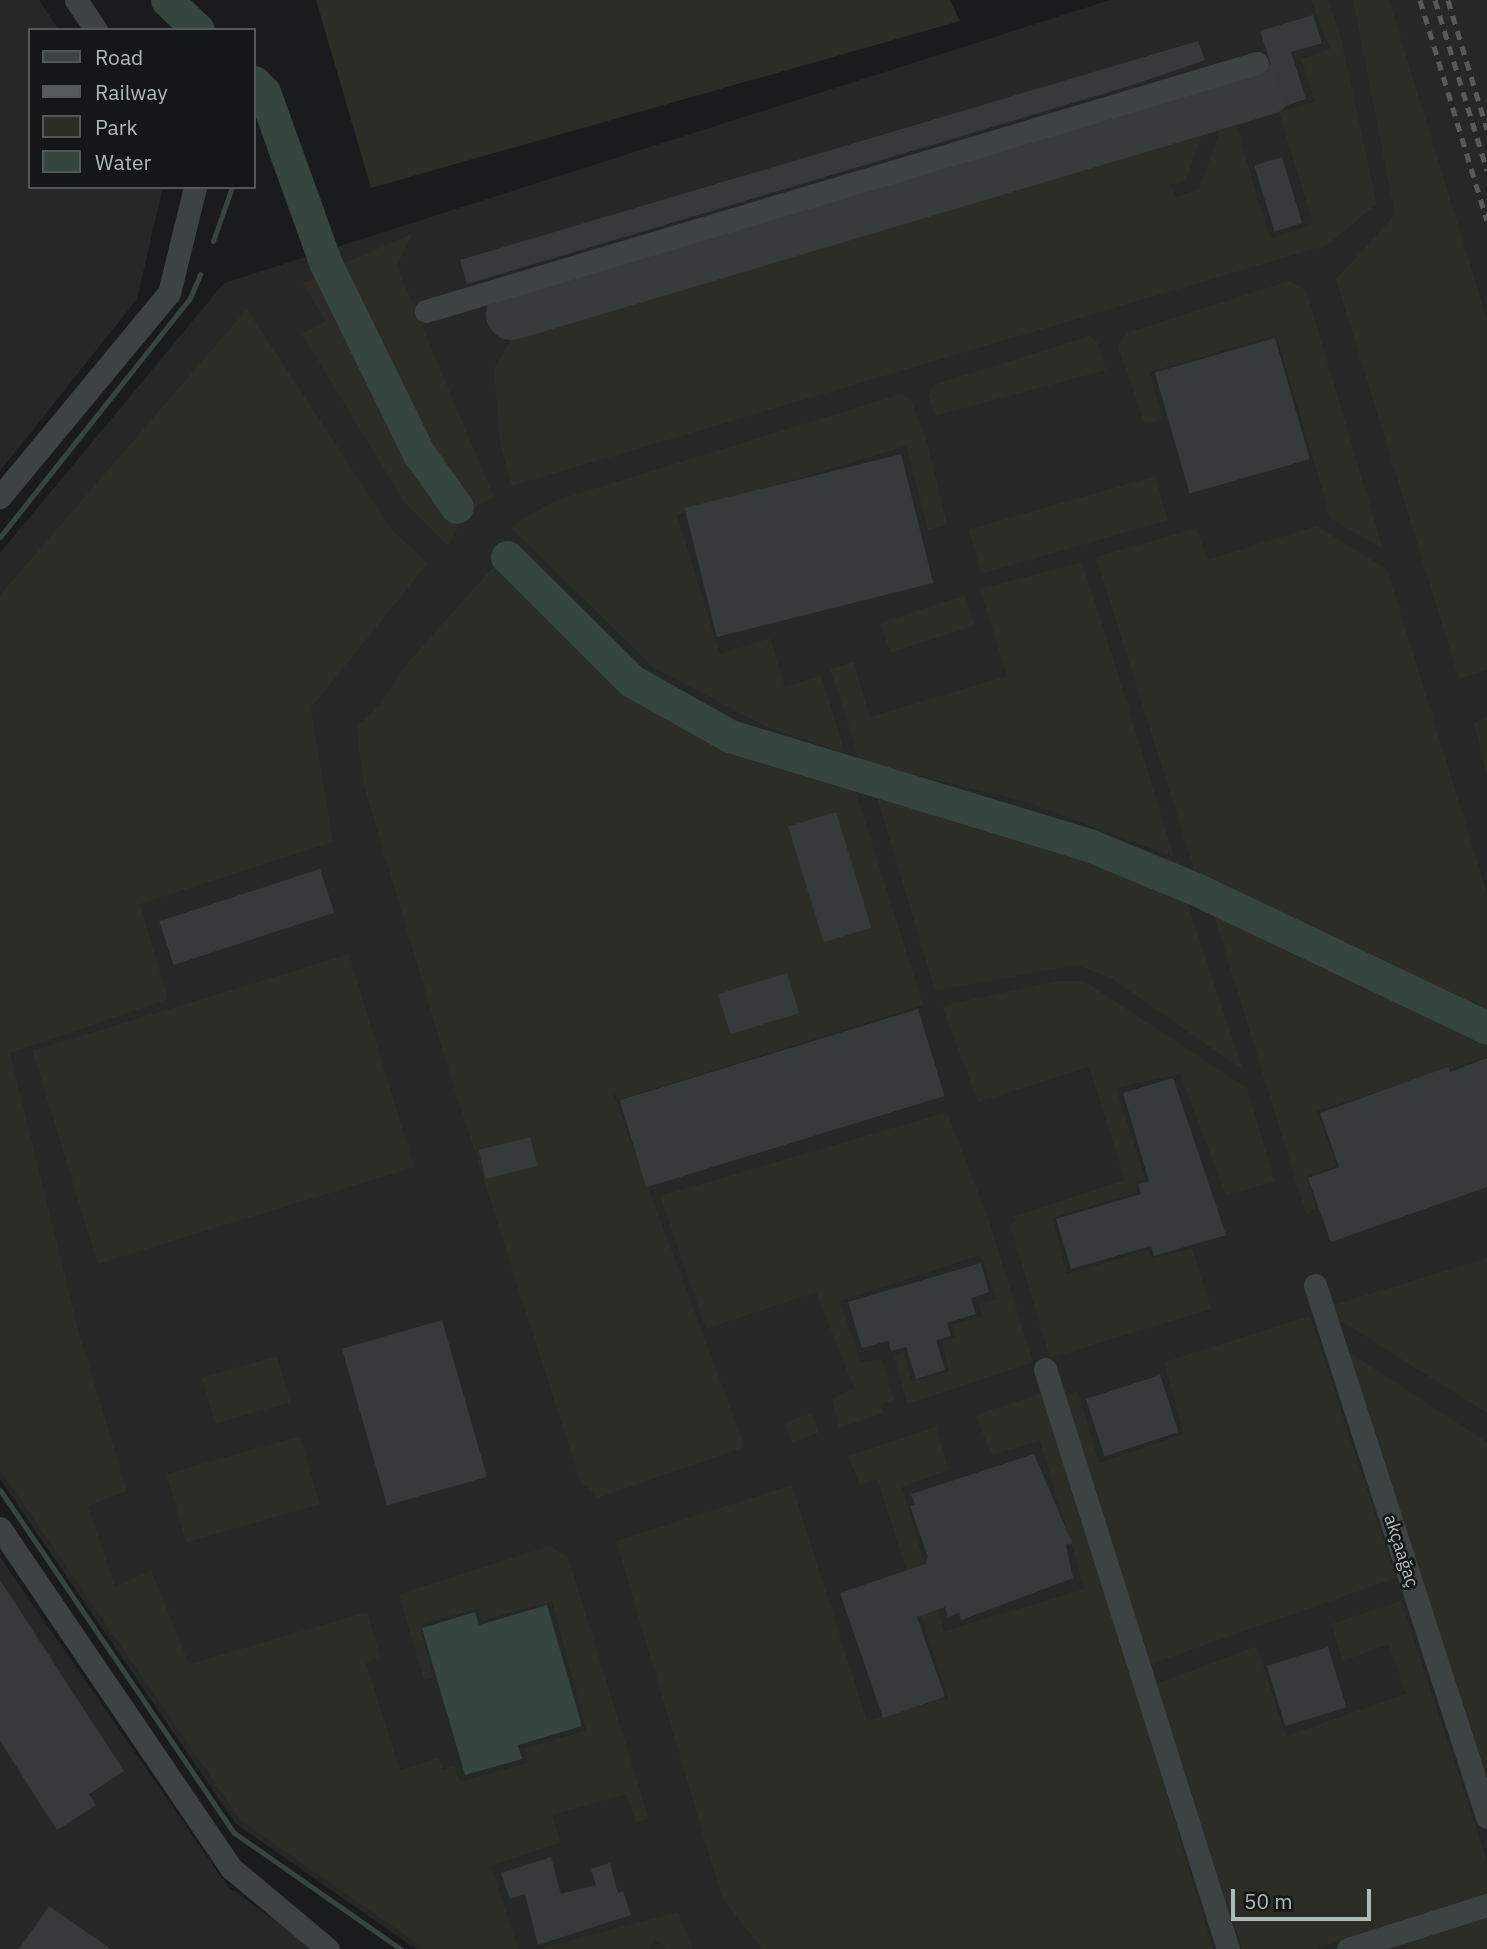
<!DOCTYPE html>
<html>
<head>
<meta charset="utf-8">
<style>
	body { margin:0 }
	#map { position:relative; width:1487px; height:1949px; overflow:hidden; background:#1a1b1c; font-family:"IBM Plex Sans",sans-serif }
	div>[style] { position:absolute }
	.built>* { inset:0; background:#262828 }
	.green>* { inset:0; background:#2c2d26; transform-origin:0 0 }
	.water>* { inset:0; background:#36453e }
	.stream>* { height:5px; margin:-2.5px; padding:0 2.5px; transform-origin:2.5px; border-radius:2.5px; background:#36453e }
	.river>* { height:33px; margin:-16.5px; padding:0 16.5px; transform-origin:16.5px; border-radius:16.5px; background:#36453e }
	.taxiway>* { height:51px; margin:-25.5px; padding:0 25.5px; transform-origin:25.5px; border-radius:25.5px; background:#373b3b }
	.building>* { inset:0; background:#373a3a; transform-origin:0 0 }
	.minor>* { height:23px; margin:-11.5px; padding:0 11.5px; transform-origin:11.5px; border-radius:11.5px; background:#3d4242 }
	.rail>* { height:5px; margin-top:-2.5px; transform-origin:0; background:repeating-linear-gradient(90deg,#545b5a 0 9px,transparent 0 16px) }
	span { translate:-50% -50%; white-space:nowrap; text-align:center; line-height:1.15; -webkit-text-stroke:5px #151617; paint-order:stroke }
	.street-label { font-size:18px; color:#aebab7 }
	.legend { position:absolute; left:28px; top:28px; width:228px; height:161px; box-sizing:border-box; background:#151617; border:2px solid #525857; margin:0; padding:9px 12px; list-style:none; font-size:21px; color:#aebab7 }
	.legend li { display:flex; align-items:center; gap:14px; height:35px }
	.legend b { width:35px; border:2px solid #525857 }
	.scale { position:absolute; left:1231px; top:1889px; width:140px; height:32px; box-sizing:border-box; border:4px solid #aebab7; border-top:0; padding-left:9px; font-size:21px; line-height:24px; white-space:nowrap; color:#aebab7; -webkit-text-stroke:5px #151617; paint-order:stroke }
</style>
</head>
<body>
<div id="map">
	<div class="built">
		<i style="clip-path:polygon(0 0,39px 0,59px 30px,30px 30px,30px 187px,163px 187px,137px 299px,0 471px)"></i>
		<i style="clip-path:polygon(1110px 0,1487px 0,1487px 1949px,416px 1949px,236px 1824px,0 1479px,0 553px,224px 283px)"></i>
		<i style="clip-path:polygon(0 1557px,228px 1887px,315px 1949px,0 1949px)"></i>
	</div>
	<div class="green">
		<i style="clip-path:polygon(316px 0,950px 0,960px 21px,371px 188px)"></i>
		<i style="clip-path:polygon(1311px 0,1328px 0,1340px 34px,1377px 204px,1327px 245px,512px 486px,500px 444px,494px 368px,513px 337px,1205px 126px,1186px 180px,1171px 185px,1176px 197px,1199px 189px,1223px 122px,1234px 119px,1270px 239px,1313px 224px,1279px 112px,1315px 102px,1301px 59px,1330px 49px)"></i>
		<i style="clip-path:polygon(1353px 0,1389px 0,1487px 319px,1487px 670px,1459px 679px,1336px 279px,1395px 215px)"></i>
		<i style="clip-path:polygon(412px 234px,397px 266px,494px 497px,472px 509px,427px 449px,338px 266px)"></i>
		<i style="clip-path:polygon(324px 276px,430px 490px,460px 524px,448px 546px,404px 502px,302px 334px,326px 321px,302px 283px)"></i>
		<i style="clip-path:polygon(1289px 281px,1306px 290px,1383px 549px,1331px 519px,1276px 335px,1150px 372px,1162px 419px,1145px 425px,1118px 346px,1126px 333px)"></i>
		<i style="clip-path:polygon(247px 309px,392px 530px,428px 563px,311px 708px,333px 842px,140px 904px,168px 999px,10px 1053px,79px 1333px,127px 1491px,88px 1506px,115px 1587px,151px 1570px,189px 1664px,367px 1612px,380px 1656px,366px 1663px,400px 1770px,438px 1758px,443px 1770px,454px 1766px,461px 1782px,528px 1763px,524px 1749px,586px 1730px,552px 1601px,481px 1621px,478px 1609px,420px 1624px,433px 1678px,424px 1680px,399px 1594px,550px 1546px,568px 1557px,649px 1819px,636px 1823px,626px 1794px,552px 1815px,561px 1842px,491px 1866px,518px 1949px,425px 1949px,241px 1821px,0 1470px,0 595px)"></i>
		<i style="clip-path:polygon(1090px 336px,1098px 343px,1106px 370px,935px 416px,928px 396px,933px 385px)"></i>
		<i style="clip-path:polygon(901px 394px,910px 398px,927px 442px,947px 524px,928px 530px,906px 446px,677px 515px,720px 654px,770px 638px,785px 687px,821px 675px,845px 753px,769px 728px,654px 668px,510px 527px,554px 501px)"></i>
		<i style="left:1155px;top:476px;width:46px;height:194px;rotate:74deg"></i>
		<i style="clip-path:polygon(1316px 526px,1387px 569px,1487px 893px,1487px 1013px,1194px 869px,1096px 557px,1196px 528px,1208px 560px)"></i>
		<i style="clip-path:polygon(1082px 562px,1113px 658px,1174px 857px,1030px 803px,860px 761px,830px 669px,854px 662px,870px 717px,1007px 676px,980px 589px)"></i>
		<i style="clip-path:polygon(492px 568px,629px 692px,738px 747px,854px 786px,923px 1005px,618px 1100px,612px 1091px,745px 1447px,598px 1498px,580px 1481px,448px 1068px,364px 786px,356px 727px,380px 704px,404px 667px)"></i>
		<i style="left:965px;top:595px;width:32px;height:89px;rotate:72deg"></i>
		<i style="clip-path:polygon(1487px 716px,1487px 777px,1474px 723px)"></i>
		<i style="clip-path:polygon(876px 794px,1086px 855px,1185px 896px,1243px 1070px,1111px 978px,1076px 965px,935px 991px)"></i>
		<i style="clip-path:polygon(1213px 912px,1487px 1043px,1487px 1057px,1317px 1111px,1337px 1166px,1307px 1176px,1316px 1208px,1306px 1214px)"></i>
		<i style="left:349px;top:954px;width:223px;height:331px;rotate:73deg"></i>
		<i style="clip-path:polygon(1056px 981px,1084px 981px,1247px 1088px,1275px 1182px,1226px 1195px,1180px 1074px,1116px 1088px,1145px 1178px,1135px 1182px,1137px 1192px,1052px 1218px,1067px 1274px,1149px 1250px,1152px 1259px,1192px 1248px,1211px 1309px,1050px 1358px,1010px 1225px,1016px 1222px,1015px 1216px,1125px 1180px,1089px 1067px,978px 1102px,942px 1006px)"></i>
		<i style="clip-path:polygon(947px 1112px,988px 1218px,1033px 1362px,907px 1404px,894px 1356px,903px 1351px,912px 1382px,949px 1371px,942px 1342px,955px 1337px,953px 1325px,982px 1316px,979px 1304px,997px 1299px,981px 1255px,840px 1301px,861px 1362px,882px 1359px,894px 1400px,879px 1405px,884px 1413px,839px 1428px,832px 1399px,854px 1388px,816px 1292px,706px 1329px,660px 1196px)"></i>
		<i style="clip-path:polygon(1487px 1258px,1487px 1413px,1336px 1318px,1330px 1306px)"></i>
		<i style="clip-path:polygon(1310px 1316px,1396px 1578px,1148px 1665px,1061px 1398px,1078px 1391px,1099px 1463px,1184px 1434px,1164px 1362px)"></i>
		<i style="clip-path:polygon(1344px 1349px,1487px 1442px,1487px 1789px)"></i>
		<i style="left:277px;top:1356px;width:48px;height:78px;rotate:74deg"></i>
		<i style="clip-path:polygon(1046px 1392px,1213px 1949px,762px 1949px,722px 1898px,616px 1541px,792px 1485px,867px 1721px,948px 1698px,877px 1479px,860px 1485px,848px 1456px,936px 1427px,949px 1470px,902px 1487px,944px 1631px,1085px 1589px,1040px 1441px,992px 1455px,975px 1415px)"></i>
		<i style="left:812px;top:1413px;width:21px;height:29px;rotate:71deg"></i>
		<i style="left:300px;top:1436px;width:71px;height:139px;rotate:74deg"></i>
		<i style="clip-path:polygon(1401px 1601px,1487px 1861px,1487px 1894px,1316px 1949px,1242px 1949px,1156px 1684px,1257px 1646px,1286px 1736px,1406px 1694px,1389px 1644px,1343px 1661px,1331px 1624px)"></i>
		<i style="clip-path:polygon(678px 1912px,693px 1949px,666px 1949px,655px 1940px,648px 1949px,538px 1949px)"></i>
		<i style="clip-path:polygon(1487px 1917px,1487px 1949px,1407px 1949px,1404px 1942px)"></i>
	</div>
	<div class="water">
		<i style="clip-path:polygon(547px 1605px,582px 1726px,518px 1745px,522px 1759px,465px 1775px,422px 1628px,475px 1612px,479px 1625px)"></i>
	</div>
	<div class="stream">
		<i style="left:213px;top:241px;width:57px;rotate:-70.6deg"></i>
		<i style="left:0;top:537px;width:305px;rotate:-51.5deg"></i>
		<i style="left:190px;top:298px;width:26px;rotate:-67deg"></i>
		<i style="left:0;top:1490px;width:414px;rotate:55.7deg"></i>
		<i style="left:233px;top:1832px;width:205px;rotate:34.9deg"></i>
	</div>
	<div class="river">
		<i style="left:167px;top:0;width:43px;rotate:44.1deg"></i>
		<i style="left:254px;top:82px;width:14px;rotate:45deg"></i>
		<i style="left:264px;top:92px;width:183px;rotate:70.2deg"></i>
		<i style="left:326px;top:264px;width:209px;rotate:63.9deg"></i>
		<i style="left:418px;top:452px;width:67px;rotate:54.7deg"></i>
		<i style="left:507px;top:557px;width:176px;rotate:44.8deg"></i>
		<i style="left:632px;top:681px;width:112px;rotate:29.3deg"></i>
		<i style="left:730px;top:736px;width:377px;rotate:16.9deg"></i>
		<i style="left:1091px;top:846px;width:113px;rotate:22.3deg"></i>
		<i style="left:1196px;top:889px;width:322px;rotate:25.5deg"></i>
	</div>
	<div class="taxiway">
		<i style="left:511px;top:314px;width:788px;rotate:-16.59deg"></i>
	</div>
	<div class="building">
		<i style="clip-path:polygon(1313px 15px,1322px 43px,1291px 52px,1306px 99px,1285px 106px,1260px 31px)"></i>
		<i style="clip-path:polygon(1198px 41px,1205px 60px,1136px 84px,467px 284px,460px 260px)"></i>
		<i style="left:1282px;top:157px;width:69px;height:29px;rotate:73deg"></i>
		<i style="left:1275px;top:338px;width:126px;height:125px;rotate:74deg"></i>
		<i style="left:901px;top:454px;width:133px;height:223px;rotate:76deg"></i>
		<i style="left:836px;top:812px;width:121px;height:50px;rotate:73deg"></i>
		<i style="left:320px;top:869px;width:46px;height:169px;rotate:72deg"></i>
		<i style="left:787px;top:973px;width:42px;height:72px;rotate:73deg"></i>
		<i style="left:918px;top:1009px;width:91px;height:312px;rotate:73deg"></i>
		<i style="clip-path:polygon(1487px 1058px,1487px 1187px,1331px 1242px,1308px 1178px,1339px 1167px,1320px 1113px,1448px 1067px,1450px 1072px)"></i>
		<i style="clip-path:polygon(1173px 1078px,1226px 1235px,1154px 1256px,1151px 1246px,1071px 1269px,1056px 1219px,1141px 1194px,1138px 1184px,1149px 1181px,1123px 1093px)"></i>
		<i style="left:530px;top:1137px;width:30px;height:53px;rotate:76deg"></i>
		<i style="clip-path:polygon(981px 1263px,989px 1292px,971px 1298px,976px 1314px,947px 1323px,951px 1336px,936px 1340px,945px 1370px,916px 1379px,906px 1347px,891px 1351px,888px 1341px,862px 1348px,848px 1302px)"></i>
		<i style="left:442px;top:1320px;width:163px;height:104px;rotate:74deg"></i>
		<i style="left:1160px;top:1375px;width:60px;height:78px;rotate:72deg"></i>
		<i style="clip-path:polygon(1034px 1454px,1072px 1543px,1066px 1545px,1073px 1578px,961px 1620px,959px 1613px,948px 1617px,945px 1607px,917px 1617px,945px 1697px,883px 1718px,840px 1593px,925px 1564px,928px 1557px,910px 1506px,915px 1505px,911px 1494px)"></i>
		<i style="clip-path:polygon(0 1580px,124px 1771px,89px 1794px,96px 1805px,57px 1830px,0 1741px)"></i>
		<i style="left:1328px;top:1647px;width:63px;height:64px;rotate:73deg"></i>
		<i style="clip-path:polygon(551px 1857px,561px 1894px,596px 1885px,591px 1869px,610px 1863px,618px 1893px,623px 1891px,631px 1915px,538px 1945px,525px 1894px,510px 1899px,501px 1873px)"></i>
		<i style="clip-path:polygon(49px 1906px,111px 1949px,19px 1949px)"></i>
	</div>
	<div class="minor">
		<i style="left:76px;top:0;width:36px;rotate:56deg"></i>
		<i style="left:426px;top:311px;width:867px;rotate:-16.62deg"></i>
		<i style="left:0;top:497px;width:265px;rotate:-50.4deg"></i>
		<i style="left:169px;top:293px;width:109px;rotate:-76.2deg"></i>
		<i style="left:1315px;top:1285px;width:559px;rotate:72.08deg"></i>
		<i style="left:1045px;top:1369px;width:608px;rotate:72.49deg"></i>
		<i style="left:0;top:1528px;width:411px;rotate:55.8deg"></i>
		<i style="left:231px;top:1868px;width:126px;rotate:39.9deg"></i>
		<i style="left:1348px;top:1949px;width:146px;rotate:-17.6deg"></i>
	</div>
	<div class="rail">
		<i style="left:1420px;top:0;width:230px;rotate:73.1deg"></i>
		<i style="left:1435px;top:0;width:178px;rotate:73deg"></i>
		<i style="left:1448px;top:0;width:135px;rotate:73.2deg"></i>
	</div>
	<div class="street-label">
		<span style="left:1401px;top:1551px;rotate:72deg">akçaağaç</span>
	</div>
	<ul class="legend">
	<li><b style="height:9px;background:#3d4242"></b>Road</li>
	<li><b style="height:9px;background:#545b5a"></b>Railway</li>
	<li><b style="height:19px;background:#2c2d26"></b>Park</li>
	<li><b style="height:19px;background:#36453e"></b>Water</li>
	</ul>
	<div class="scale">50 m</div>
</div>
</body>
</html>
